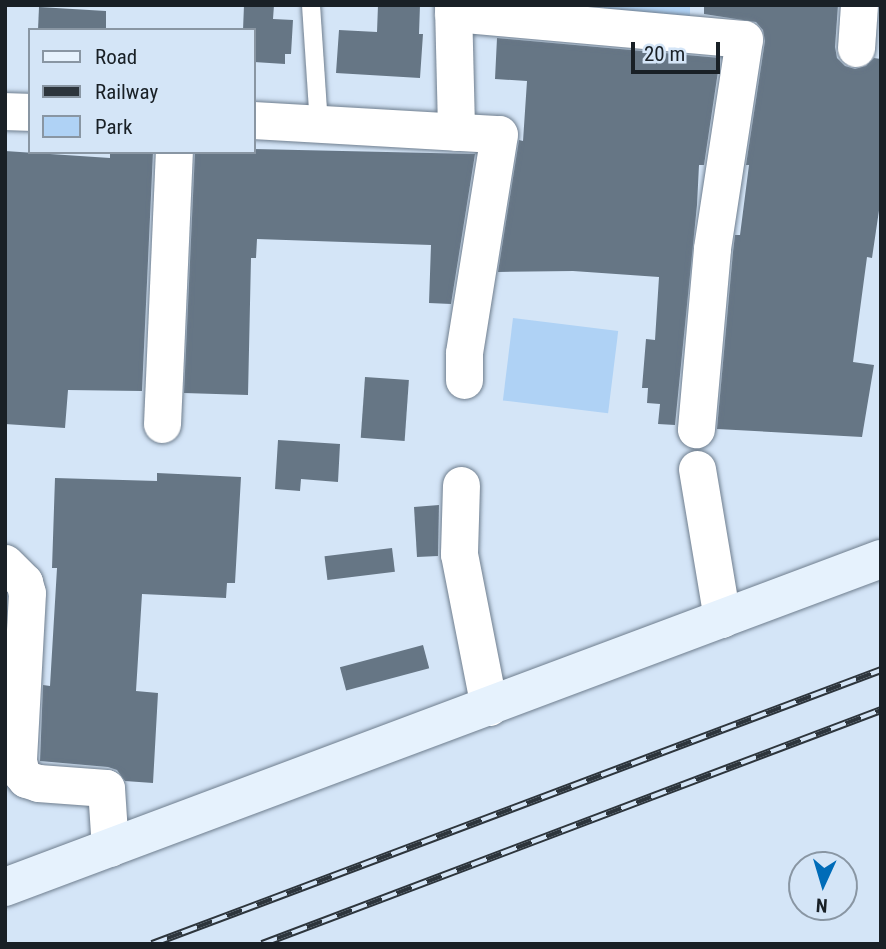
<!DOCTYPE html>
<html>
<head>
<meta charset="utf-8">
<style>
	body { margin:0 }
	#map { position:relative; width:886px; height:949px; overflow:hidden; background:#d4e5f7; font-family:"Roboto Condensed",sans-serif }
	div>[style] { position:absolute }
	.green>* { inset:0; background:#afd2f5; transform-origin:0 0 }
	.building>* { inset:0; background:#667685; transform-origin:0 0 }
	.roads { filter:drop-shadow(0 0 2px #6f7e8e) drop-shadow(0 0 2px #6f7e8e) }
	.lane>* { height:18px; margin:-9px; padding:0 9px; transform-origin:9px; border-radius:9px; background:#fff }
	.street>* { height:37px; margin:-18.5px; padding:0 18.5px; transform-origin:18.5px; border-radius:18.5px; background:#fff }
	.secondary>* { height:38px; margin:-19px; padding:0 19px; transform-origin:19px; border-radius:19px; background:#e6f2fd }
	.rail>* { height:8px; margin-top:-4px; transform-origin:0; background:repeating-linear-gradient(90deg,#d4e5f7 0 16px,#2d353c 0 32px); box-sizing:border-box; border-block:2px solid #2d353c }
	span { translate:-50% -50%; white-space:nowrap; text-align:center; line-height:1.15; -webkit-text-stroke:5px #d4e5f7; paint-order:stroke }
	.frame { position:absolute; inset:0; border:7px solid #192026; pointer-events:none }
	.legend { position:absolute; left:28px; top:28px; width:228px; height:126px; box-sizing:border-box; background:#d4e5f7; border:2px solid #8996a3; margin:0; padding:9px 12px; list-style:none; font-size:21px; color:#192026 }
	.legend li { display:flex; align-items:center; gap:14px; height:35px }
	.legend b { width:35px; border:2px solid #8996a3 }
	.north { position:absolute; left:788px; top:851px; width:70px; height:70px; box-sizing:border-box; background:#d4e5f7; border:2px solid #8996a3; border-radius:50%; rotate:184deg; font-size:19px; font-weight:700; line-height:28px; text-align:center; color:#192026 }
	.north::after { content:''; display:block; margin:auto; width:24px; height:32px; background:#006cb8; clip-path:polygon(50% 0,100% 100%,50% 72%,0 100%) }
	.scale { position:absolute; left:631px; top:42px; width:89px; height:32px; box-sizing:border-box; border:4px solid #192026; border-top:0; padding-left:9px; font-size:21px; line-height:24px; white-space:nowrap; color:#192026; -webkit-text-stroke:5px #d4e5f7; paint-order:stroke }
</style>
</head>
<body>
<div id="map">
	<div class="green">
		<i style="clip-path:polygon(604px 5px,690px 5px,690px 27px,603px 24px)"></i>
		<i style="left:513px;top:318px;width:106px;height:83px;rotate:7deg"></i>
	</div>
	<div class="building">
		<i style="clip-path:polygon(244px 5px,274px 5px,273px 19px,293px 20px,291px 54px,285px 54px,285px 64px,254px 62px,254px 30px,243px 30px)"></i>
		<i style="clip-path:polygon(378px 5px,420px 5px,419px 34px,423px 34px,420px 78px,336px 73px,339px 30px,377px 32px)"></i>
		<i style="clip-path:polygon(704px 5px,838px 5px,835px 47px,837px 58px,845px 66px,855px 69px,866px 66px,874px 58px,881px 59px,881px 197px,872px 258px,867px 257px,853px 362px,874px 365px,862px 437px,717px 429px,733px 252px,735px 235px,740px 235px,749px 165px,746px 165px,765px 41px,763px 30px,756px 22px,704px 14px)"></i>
		<i style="clip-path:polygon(39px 7px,106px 11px,106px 30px,38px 30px)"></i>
		<i style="clip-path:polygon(497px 38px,720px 58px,704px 165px,699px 165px,697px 205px,675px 425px,658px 424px,660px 404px,647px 403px,648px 388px,642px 388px,646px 339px,655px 340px,659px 277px,573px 271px,498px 272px,519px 140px,523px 141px,527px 81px,495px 79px)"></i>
		<i style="clip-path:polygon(254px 149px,475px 154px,451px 304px,429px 303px,431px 245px,257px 239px,256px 258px,251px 258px,248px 395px,184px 393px,195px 152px,254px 152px)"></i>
		<i style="clip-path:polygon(5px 151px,110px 158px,110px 152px,153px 152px,142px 391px,68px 390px,65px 428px,5px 424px)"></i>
		<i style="left:365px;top:377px;width:44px;height:61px;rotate:4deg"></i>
		<i style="clip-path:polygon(278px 440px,340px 444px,338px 482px,301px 479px,300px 491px,275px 489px)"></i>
		<i style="clip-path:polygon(157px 473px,241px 477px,235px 583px,227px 583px,226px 598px,142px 594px,136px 691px,158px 693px,153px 783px,125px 781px,117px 770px,108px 767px,40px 761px,43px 685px,50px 686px,57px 568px,52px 568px,55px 478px,157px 481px)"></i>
		<i style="clip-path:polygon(439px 505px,438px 556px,417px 557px,414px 507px)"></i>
		<i style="left:392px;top:548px;width:24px;height:68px;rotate:83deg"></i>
		<i style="left:423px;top:645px;width:24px;height:86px;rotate:75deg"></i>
	</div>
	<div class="roads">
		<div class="lane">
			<i style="left:311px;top:5px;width:119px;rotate:86.2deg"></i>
		</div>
		<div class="street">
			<i style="left:453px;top:5px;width:127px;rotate:88.6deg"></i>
			<i style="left:453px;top:13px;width:292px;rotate:5.1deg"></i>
			<i style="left:744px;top:39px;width:212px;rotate:98.7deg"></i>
			<i style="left:712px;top:249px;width:181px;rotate:95.1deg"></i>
			<i style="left:856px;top:48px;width:43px;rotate:-86deg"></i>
			<i style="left:5px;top:111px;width:25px;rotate:2deg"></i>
			<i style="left:254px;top:120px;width:245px;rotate:3.3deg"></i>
			<i style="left:499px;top:134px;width:222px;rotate:99.1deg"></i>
			<i style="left:464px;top:353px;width:27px;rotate:90deg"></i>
			<i style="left:162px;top:424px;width:272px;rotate:-87.5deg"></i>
			<i style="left:697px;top:469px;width:152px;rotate:80.5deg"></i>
			<i style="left:461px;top:485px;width:69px;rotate:91.7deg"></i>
			<i style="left:459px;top:554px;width:156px;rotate:78.9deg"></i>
			<i style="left:5px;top:563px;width:27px;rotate:45deg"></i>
			<i style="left:24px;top:582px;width:11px;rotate:75deg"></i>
			<i style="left:27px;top:593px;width:168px;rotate:93.1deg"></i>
			<i style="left:18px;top:761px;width:12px;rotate:76deg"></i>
			<i style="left:21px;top:773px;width:8px;rotate:50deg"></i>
			<i style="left:26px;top:779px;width:13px;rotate:18deg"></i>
			<i style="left:38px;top:783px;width:68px;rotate:4.2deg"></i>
			<i style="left:106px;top:788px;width:60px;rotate:86.2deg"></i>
		</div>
		<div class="secondary">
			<i style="left:5px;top:887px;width:935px;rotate:-20.53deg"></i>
		</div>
	</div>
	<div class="rail">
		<i style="left:152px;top:944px;width:779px;rotate:-20.6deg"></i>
		<i style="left:262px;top:944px;width:662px;rotate:-20.71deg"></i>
	</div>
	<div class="frame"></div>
	<ul class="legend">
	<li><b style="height:9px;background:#e6f2fd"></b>Road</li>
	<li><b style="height:9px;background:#2d353c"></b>Railway</li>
	<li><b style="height:19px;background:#afd2f5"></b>Park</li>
	</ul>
	<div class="north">N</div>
	<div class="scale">20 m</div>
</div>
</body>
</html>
